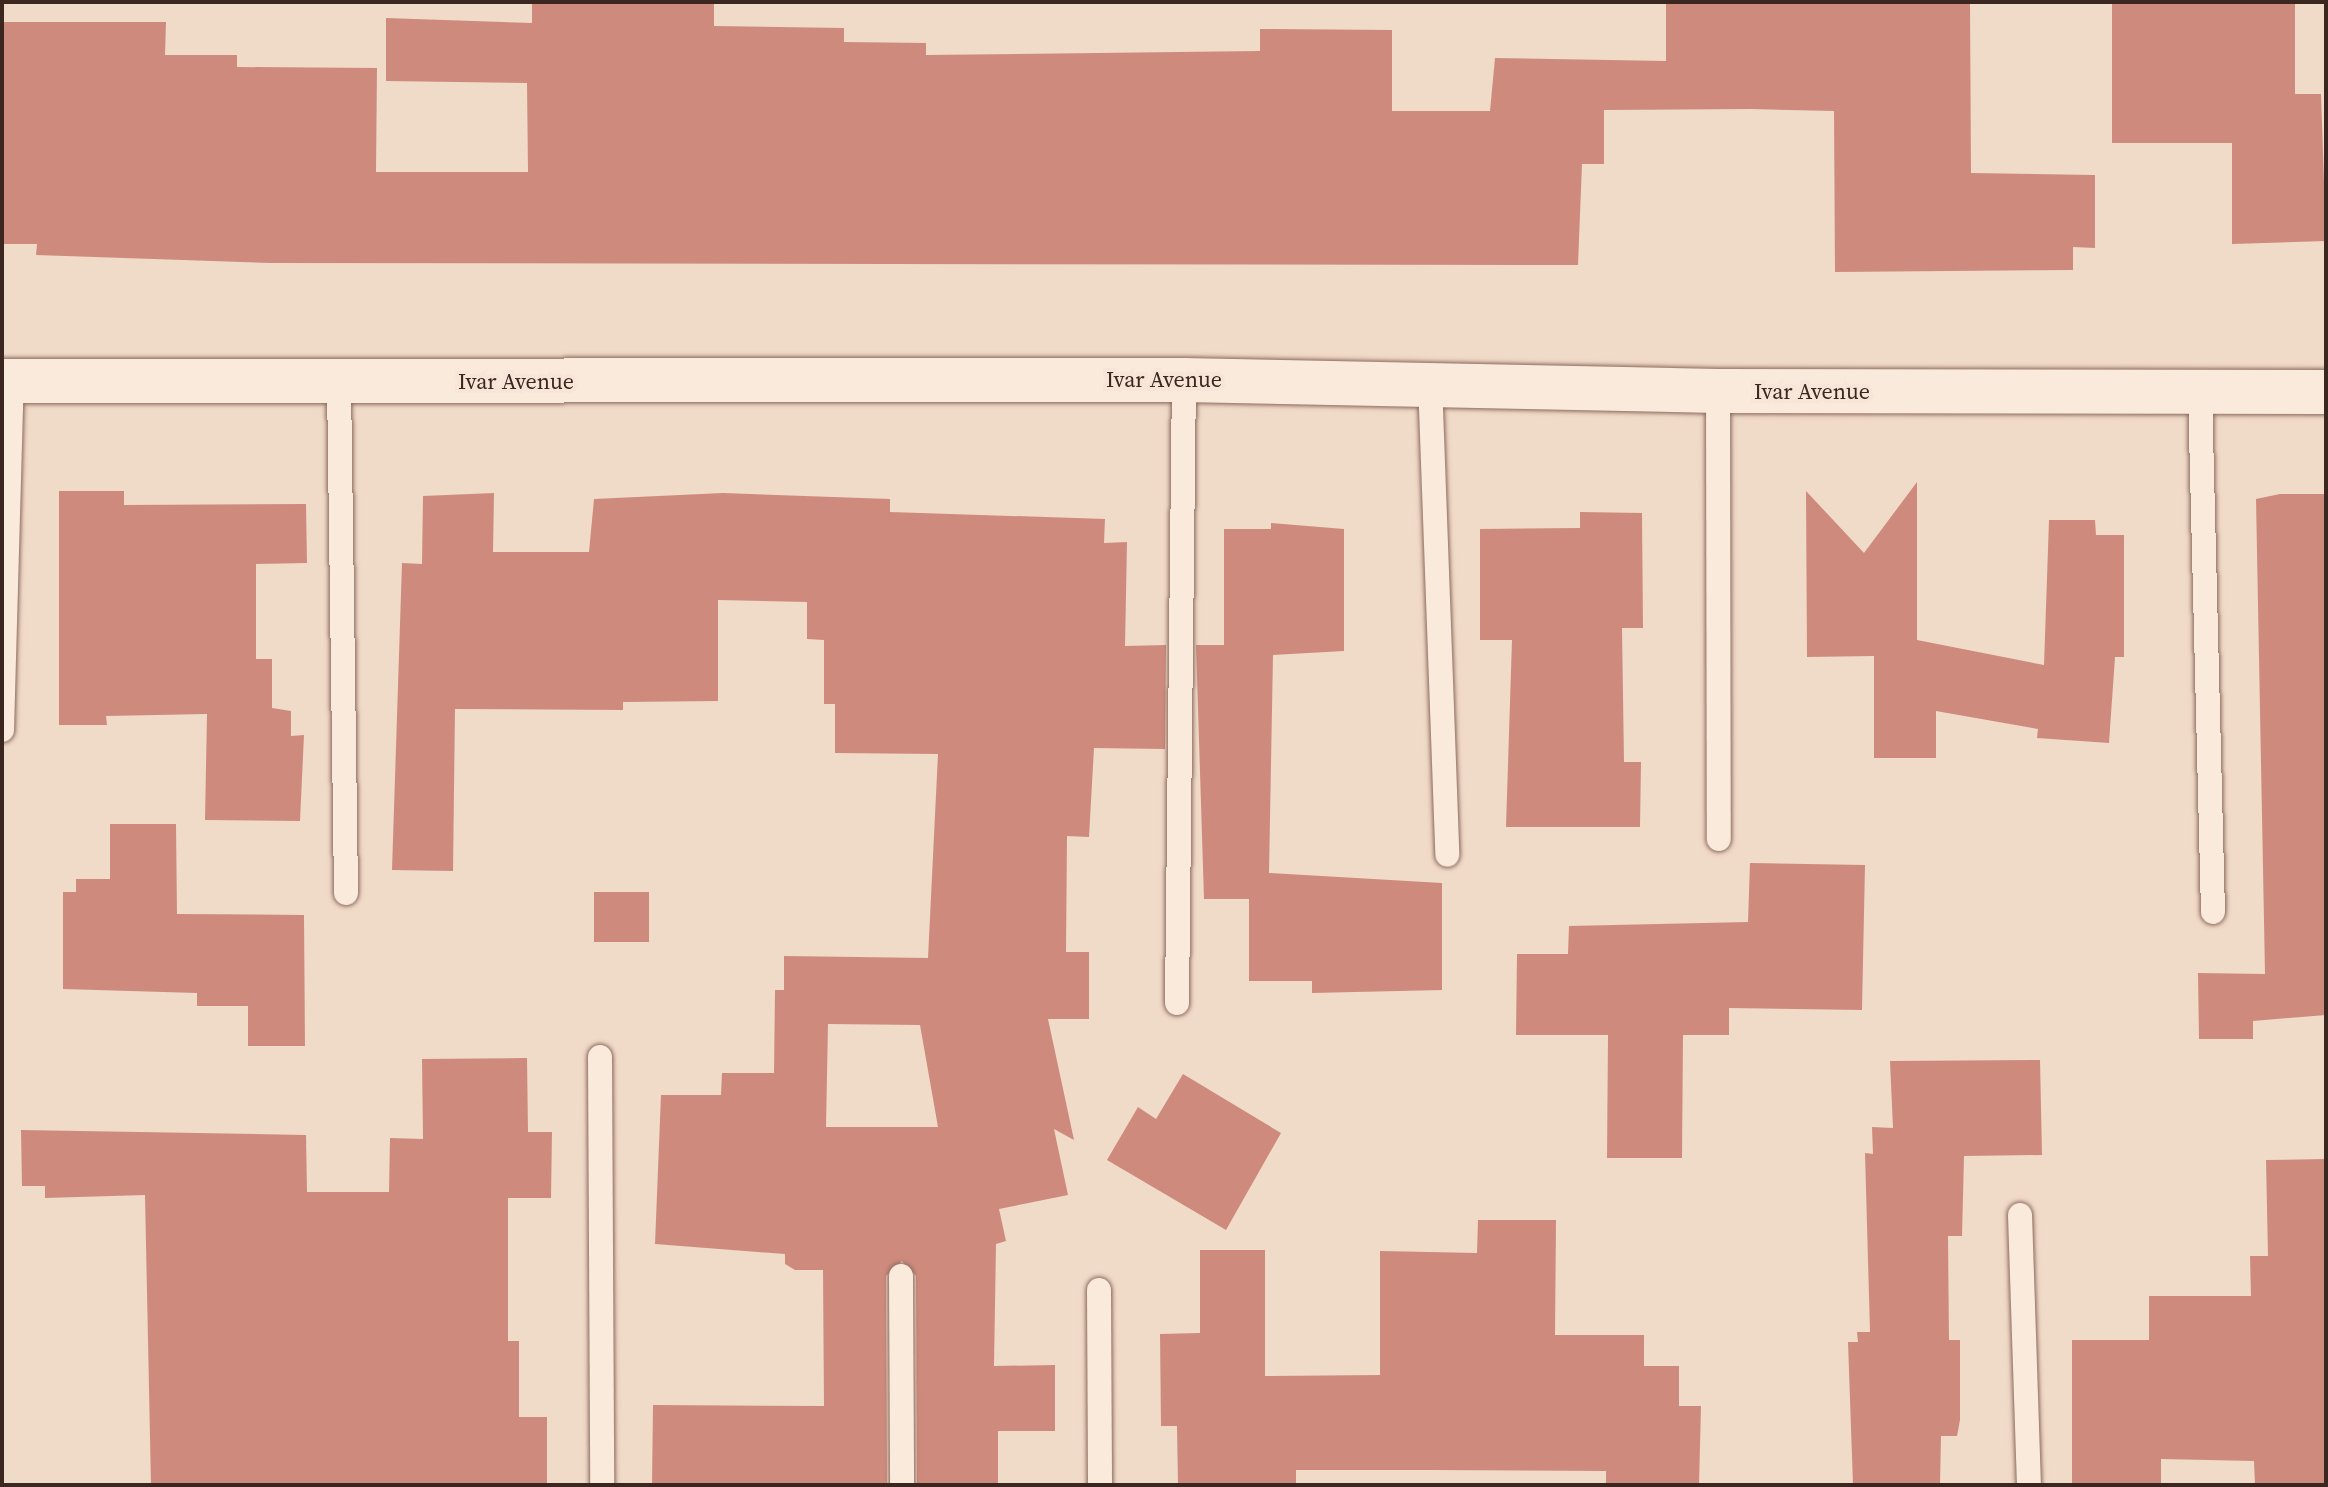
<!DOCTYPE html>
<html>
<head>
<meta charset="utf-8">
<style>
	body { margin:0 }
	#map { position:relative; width:2328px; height:1487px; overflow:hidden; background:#f0dac8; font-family:"Source Serif 4",serif }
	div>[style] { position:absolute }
	.building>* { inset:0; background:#ce8b7d; transform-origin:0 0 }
	.roads { filter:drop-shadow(0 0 2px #8c6a5c) drop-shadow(0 0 2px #8c6a5c) }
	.lane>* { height:24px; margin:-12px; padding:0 12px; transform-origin:12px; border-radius:12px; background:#faeadc }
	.street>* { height:44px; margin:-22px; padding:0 22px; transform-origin:22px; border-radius:22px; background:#faeadc }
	span { translate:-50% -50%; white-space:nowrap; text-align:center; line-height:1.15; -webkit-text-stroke:8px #f7e6d8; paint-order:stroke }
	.street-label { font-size:22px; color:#3c2720 }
	.frame { position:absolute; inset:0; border:4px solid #3c2720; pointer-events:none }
</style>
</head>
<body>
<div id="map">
	<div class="building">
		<i style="clip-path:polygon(532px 2px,714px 2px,714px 26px,844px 28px,844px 42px,926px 43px,926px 55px,1260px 51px,1260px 29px,1392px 30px,1392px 111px,1490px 111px,1495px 58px,1666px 61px,1666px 2px,1970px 2px,1971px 173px,2095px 175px,2095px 248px,2073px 247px,2073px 270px,1835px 272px,1834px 111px,1751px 109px,1604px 110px,1604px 164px,1582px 164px,1578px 265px,271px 263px,36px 255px,37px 244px,2px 244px,2px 22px,166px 22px,165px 55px,237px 55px,237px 67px,377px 68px,376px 172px,528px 172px,527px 83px,386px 81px,386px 18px,532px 23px)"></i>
		<i style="clip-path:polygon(2112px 2px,2295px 2px,2295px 94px,2321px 94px,2326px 241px,2232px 244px,2232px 143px,2112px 143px)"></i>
		<i style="clip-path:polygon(1917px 482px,1917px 640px,2044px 665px,2049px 520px,2095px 520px,2096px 535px,2124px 535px,2124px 657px,2115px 657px,2109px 743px,2037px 738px,2038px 729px,1936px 711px,1936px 758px,1874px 758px,1874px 656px,1807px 657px,1806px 491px,1864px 553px)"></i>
		<i style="clip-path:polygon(59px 491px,124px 491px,124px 505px,306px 504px,307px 563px,256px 564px,256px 659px,272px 659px,272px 708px,291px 711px,291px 736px,304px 735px,300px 821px,205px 820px,207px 714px,106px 716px,107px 725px,59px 725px)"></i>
		<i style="clip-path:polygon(evenodd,494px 493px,493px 552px,589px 552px,594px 499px,723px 493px,890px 499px,890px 512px,1105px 519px,1104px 543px,1127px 542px,1125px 646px,1166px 645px,1165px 749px,1094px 748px,1089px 837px,1067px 836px,1066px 952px,1089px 952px,1089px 1019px,1048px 1019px,1074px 1140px,1054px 1129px,1068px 1195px,999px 1209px,1006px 1241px,996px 1244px,994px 1366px,1055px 1365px,1055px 1431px,998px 1431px,998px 1485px,917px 1485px,916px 1276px,902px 1261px,886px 1276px,887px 1485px,652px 1485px,653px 1405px,824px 1406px,823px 1270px,795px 1270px,785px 1264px,785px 1254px,655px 1244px,661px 1095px,721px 1095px,722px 1073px,774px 1073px,775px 990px,784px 990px,784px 956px,928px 958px,938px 754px,835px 753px,835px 704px,824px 704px,824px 640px,807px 639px,807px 602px,718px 600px,718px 701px,623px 702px,623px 710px,455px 709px,453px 871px,392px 870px,402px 563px,422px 564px,423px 496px,494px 493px,828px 1024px,920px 1025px,938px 1127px,826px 1127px,828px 1024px)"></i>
		<i style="clip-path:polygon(2280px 494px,2326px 494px,2326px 1015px,2253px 1021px,2253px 1039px,2199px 1039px,2198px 973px,2265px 974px,2256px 499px)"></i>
		<i style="clip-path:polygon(1580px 512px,1642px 513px,1643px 628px,1622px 628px,1624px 762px,1641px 762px,1640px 827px,1506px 827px,1512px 640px,1480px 640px,1480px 529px,1580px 528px)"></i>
		<i style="clip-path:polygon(1271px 523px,1344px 529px,1344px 651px,1273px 655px,1269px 873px,1442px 883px,1442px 990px,1312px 993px,1312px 981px,1249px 981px,1249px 899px,1204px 899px,1196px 645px,1224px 645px,1224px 529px,1271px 529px)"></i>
		<i style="clip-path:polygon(110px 824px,176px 824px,177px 914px,304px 915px,305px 1046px,248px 1046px,248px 1006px,197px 1006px,197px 993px,63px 989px,63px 892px,76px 892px,76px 879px,110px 879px)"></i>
		<i style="clip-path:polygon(1750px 863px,1865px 865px,1862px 1010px,1729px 1008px,1729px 1035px,1683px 1035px,1682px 1158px,1607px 1158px,1608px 1035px,1516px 1035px,1517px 954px,1568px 954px,1569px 926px,1748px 922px)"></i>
		<i style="left:594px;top:892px;width:55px;height:50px"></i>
		<i style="clip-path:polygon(527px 1058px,528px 1132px,552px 1132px,551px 1198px,508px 1198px,508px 1341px,519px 1341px,519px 1417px,547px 1417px,547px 1485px,151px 1485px,145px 1195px,45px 1198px,45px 1186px,22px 1186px,21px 1130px,306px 1135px,307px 1192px,389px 1192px,390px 1138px,423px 1139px,422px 1059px)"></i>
		<i style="clip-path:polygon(2040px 1060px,2042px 1155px,1964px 1156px,1962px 1236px,1948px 1236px,1949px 1340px,1960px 1340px,1960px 1420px,1957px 1436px,1941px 1436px,1940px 1485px,1853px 1485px,1848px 1342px,1858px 1342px,1857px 1332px,1870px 1332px,1865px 1153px,1873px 1154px,1872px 1127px,1893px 1128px,1890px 1061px)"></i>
		<i style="clip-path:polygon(1183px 1074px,1281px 1133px,1226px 1230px,1107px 1160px,1138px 1107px,1156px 1119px)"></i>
		<i style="clip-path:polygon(2326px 1159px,2326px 1485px,2255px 1485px,2254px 1461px,2161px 1459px,2161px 1485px,2072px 1485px,2072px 1340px,2149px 1340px,2149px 1296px,2251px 1296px,2250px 1256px,2268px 1256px,2266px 1160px)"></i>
		<i style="clip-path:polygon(1478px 1220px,1556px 1220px,1555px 1335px,1644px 1335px,1644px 1366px,1679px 1366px,1679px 1406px,1701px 1406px,1699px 1485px,1606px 1485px,1606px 1471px,1434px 1470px,1296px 1470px,1296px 1485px,1178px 1485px,1177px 1426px,1161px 1426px,1160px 1334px,1200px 1333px,1200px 1250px,1265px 1250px,1265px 1376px,1380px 1375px,1380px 1251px,1477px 1253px)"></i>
	</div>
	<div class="roads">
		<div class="lane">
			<i style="left:1430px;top:381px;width:474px;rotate:87.9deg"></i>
			<i style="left:339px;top:383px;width:510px;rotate:89.21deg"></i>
			<i style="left:1718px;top:391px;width:448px;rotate:89.9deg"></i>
			<i style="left:2200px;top:392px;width:520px;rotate:88.57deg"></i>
			<i style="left:2px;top:730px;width:349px;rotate:-88.4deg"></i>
			<i style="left:1177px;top:1003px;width:623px;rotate:-89.36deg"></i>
			<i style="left:600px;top:1057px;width:428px;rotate:89.7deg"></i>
			<i style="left:2020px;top:1215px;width:270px;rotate:88.1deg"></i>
			<i style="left:901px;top:1276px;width:209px;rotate:89.7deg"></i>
			<i style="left:1099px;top:1290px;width:195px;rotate:89.7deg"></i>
		</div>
		<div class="street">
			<i style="left:2px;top:381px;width:1182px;rotate:-0.05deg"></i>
			<i style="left:1184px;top:380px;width:534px;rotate:1.18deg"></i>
			<i style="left:1718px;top:391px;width:608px;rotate:0.09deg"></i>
		</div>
	</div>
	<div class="street-label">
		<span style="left:1164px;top:380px">Ivar Avenue</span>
		<span style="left:516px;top:382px">Ivar Avenue</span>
		<span style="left:1812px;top:392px">Ivar Avenue</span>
	</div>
	<div class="frame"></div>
</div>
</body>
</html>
